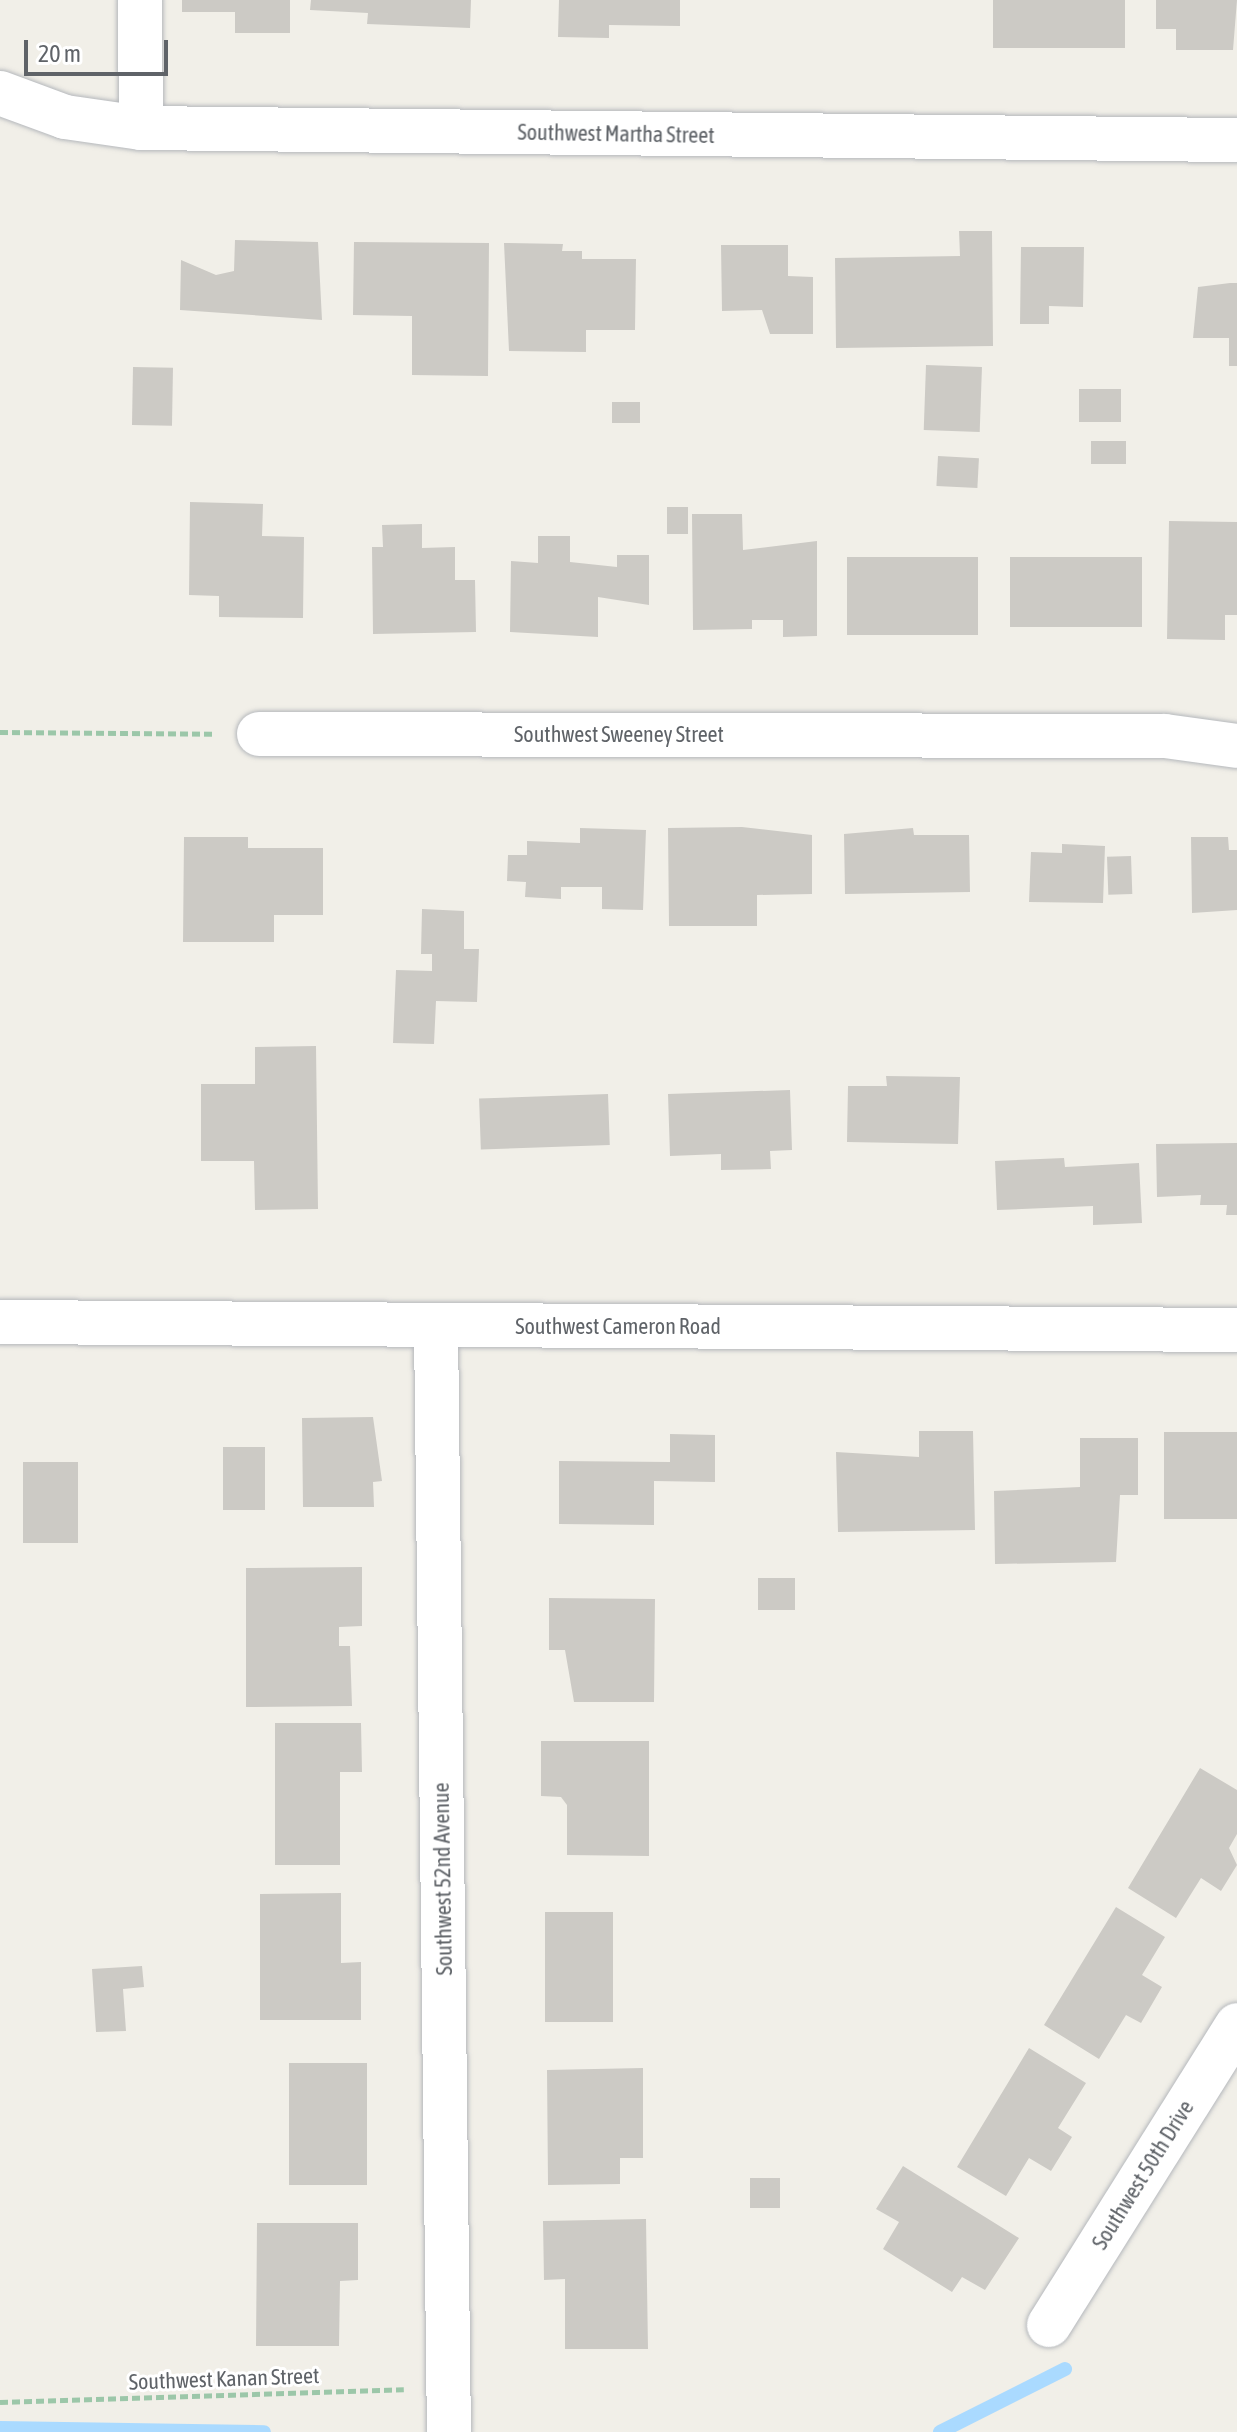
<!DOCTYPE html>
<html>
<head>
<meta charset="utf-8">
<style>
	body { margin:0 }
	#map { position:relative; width:1237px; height:2432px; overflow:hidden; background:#f1efe8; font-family:"Asap Condensed",sans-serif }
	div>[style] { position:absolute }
	.stream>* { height:14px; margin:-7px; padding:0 7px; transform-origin:7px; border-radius:7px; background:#aadaff }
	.building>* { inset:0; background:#cccac5; transform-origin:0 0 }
	.path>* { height:5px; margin-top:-2.5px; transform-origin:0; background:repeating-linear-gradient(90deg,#9cc7a9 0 8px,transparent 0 12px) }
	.roads { filter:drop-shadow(0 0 2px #b5b8bc) drop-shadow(0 0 2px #b5b8bc) }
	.minor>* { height:44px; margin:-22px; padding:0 22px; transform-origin:22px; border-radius:22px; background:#fff }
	span { translate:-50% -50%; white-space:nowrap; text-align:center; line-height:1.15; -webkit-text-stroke:6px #fff; paint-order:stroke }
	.street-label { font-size:22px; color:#5f6368 }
	.scale { position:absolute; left:24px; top:40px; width:144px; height:36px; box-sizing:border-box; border:4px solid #5f6368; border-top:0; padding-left:10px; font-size:24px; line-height:28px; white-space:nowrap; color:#5f6368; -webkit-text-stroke:6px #fff; paint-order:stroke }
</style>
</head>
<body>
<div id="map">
	<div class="stream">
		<i style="left:0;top:2428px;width:264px;rotate:0.9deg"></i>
		<i style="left:940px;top:2432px;width:140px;rotate:-26.7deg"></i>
	</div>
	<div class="building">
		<i style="clip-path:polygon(182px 0,290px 0,290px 33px,235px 33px,235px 12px,182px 12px)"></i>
		<i style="clip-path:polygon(311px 0,471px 0,470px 28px,367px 24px,368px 13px,310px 10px)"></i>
		<i style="clip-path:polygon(559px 0,680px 0,680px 26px,609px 25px,609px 38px,558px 37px)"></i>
		<i style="left:993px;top:0;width:132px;height:48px"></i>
		<i style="clip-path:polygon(1156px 0,1237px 0,1233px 50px,1176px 50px,1176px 29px,1156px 29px)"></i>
		<i style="clip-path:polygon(959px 231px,992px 231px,993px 346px,836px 348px,835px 258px,960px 256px)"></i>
		<i style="clip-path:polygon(235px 240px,318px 242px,322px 320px,180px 310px,181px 260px,216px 275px,234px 271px)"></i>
		<i style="clip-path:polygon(354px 242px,489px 243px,488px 376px,412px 375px,412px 316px,353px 315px)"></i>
		<i style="clip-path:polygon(504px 243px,563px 244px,562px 251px,582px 251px,582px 259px,636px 259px,635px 330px,586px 330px,586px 352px,509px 351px)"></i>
		<i style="clip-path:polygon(721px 245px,788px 245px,788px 276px,813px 277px,813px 334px,770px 334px,762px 310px,722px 311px)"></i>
		<i style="clip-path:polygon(1021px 247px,1084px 247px,1083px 307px,1049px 306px,1049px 324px,1020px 324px)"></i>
		<i style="clip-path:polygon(1230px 283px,1237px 283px,1237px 366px,1229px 366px,1229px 338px,1193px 338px,1198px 287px)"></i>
		<i style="left:926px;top:365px;width:56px;height:65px;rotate:2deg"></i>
		<i style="left:133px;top:367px;width:40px;height:58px;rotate:1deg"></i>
		<i style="left:1079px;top:389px;width:42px;height:33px"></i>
		<i style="left:612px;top:402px;width:28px;height:21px"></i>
		<i style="left:1126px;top:441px;width:23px;height:35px;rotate:90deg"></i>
		<i style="left:938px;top:456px;width:41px;height:30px;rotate:3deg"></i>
		<i style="clip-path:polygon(190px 502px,263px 504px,262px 536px,304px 537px,303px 618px,219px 617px,219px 596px,189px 595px)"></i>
		<i style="left:667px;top:507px;width:21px;height:27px"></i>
		<i style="clip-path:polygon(692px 514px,742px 514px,743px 550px,817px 541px,817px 636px,783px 637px,783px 620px,752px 620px,752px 629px,693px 630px)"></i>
		<i style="clip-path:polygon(1169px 521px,1237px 522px,1237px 615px,1225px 615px,1225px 640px,1167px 639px)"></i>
		<i style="clip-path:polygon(422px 524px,422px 548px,455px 547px,455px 580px,475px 580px,476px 632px,373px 634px,372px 547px,383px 547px,382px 525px)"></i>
		<i style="clip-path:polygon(538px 536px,570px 536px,570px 562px,617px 567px,617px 555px,649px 555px,649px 605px,598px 597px,598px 637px,510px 632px,511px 561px,538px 563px)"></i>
		<i style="left:847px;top:557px;width:131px;height:78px"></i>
		<i style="left:1010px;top:557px;width:132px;height:70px"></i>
		<i style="clip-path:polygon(742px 827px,812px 835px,812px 894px,757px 895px,757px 926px,669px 926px,668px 828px)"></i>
		<i style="clip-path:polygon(580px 828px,646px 830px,643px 910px,602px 909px,602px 887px,561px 887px,561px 899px,525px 897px,526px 882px,507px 881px,508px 855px,527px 855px,527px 841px,580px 843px)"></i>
		<i style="clip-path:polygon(913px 828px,914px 835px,969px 835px,970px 892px,845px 894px,844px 834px)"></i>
		<i style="clip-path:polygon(184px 837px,248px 837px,248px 848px,323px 848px,323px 915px,274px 915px,274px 942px,183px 942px)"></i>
		<i style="clip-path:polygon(1191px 837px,1228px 837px,1229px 850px,1237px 850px,1237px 910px,1192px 913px)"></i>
		<i style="clip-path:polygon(1062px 844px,1105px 846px,1103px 903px,1029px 902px,1031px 852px,1062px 853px)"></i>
		<i style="left:1131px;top:856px;width:38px;height:24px;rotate:88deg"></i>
		<i style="clip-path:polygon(422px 909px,464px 911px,464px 949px,479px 949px,477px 1002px,436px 1001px,434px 1044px,393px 1043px,396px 970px,432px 971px,432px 954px,421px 954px)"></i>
		<i style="clip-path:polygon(316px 1046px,318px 1209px,255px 1210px,254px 1161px,201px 1161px,201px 1084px,255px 1084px,255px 1047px)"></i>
		<i style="clip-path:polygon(886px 1076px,960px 1077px,958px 1144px,847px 1142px,848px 1086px,887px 1086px)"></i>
		<i style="clip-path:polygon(790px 1090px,792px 1150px,770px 1151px,771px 1169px,721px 1170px,721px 1154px,670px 1156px,668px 1094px)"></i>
		<i style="left:608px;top:1094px;width:51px;height:129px;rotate:88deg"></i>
		<i style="clip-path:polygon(1237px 1143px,1237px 1215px,1226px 1215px,1227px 1205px,1200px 1205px,1201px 1195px,1157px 1197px,1156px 1144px)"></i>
		<i style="clip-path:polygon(1064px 1158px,1065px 1167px,1139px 1163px,1142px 1223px,1093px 1225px,1093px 1206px,997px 1210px,995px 1161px)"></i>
		<i style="clip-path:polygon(373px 1417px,382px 1481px,373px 1482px,374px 1507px,303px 1507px,302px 1418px)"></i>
		<i style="clip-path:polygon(919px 1431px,973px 1431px,975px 1530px,838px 1532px,836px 1452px,919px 1457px)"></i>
		<i style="left:1164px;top:1432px;width:73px;height:87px"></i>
		<i style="clip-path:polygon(670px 1434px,715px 1435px,715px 1482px,654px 1481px,654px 1525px,559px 1524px,559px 1461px,670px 1462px)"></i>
		<i style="clip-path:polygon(1080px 1438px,1138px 1438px,1138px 1495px,1120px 1495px,1116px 1562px,995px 1564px,994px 1491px,1080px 1487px)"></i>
		<i style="left:223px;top:1447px;width:42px;height:63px"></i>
		<i style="left:23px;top:1462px;width:55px;height:81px"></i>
		<i style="clip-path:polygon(362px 1567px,362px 1626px,339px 1627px,339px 1646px,350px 1646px,352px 1706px,246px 1707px,246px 1568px)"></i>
		<i style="left:795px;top:1578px;width:32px;height:37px;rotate:90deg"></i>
		<i style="clip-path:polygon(549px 1598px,655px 1599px,654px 1702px,574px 1702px,565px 1650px,549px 1650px)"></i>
		<i style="clip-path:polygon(275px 1723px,361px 1723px,362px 1772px,340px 1772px,340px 1865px,275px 1865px)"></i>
		<i style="clip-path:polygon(541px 1741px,649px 1741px,649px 1856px,567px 1855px,567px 1805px,561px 1797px,541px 1796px)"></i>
		<i style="clip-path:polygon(1200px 1768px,1237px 1790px,1237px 1834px,1229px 1848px,1237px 1865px,1221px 1891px,1201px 1878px,1176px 1918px,1128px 1888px)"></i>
		<i style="clip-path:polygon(341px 1893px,341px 1963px,361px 1962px,361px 2020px,260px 2020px,260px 1894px)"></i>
		<i style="clip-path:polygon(1116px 1907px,1165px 1937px,1142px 1975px,1162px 1987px,1141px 2023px,1126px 2015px,1099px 2059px,1044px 2025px)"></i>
		<i style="left:545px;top:1912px;width:68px;height:110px"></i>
		<i style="clip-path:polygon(142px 1966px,144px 1987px,123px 1989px,126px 2031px,96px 2032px,92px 1969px)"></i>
		<i style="clip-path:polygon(1029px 2048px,1086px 2083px,1058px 2128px,1072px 2137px,1051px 2171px,1029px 2158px,1006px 2196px,957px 2167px)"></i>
		<i style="left:289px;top:2063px;width:78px;height:122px"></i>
		<i style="clip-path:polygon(643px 2068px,643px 2158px,620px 2158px,620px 2184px,548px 2185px,547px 2070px)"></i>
		<i style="clip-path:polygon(903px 2166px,1019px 2238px,985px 2290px,962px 2277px,952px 2292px,883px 2249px,899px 2222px,876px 2209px)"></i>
		<i style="left:750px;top:2178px;width:30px;height:30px"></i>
		<i style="clip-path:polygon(646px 2219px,648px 2349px,565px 2349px,565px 2279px,544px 2280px,543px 2221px)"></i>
		<i style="clip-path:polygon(257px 2223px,358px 2223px,358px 2280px,340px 2281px,339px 2346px,256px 2346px)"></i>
	</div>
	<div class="path">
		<i style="left:0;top:732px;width:214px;rotate:0.5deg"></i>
		<i style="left:0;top:2402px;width:404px;rotate:-1.8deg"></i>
	</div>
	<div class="roads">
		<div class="minor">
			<i style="left:140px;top:0;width:128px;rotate:89.6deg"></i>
			<i style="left:0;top:93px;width:69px;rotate:20.3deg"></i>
			<i style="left:65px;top:117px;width:77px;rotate:8.2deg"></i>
			<i style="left:141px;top:128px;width:1096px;rotate:0.63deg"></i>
			<i style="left:259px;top:734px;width:906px;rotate:0.13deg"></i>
			<i style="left:1165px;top:736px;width:73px;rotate:7.9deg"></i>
			<i style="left:0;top:1322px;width:1237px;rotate:0.37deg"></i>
			<i style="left:436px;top:1326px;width:1106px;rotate:89.33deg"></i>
			<i style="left:1049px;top:2325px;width:354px;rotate:-57.9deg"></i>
		</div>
	</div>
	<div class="street-label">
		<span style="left:616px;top:134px;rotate:1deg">Southwest Martha Street</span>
		<span style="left:619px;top:735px">Southwest Sweeney Street</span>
		<span style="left:618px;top:1327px">Southwest Cameron Road</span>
		<span style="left:443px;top:1879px;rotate:-91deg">Southwest 52nd Avenue</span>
		<span style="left:1143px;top:2175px;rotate:-58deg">Southwest 50th Drive</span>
		<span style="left:224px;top:2379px;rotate:-2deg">Southwest Kanan Street</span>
	</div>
	<div class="scale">20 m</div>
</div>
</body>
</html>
